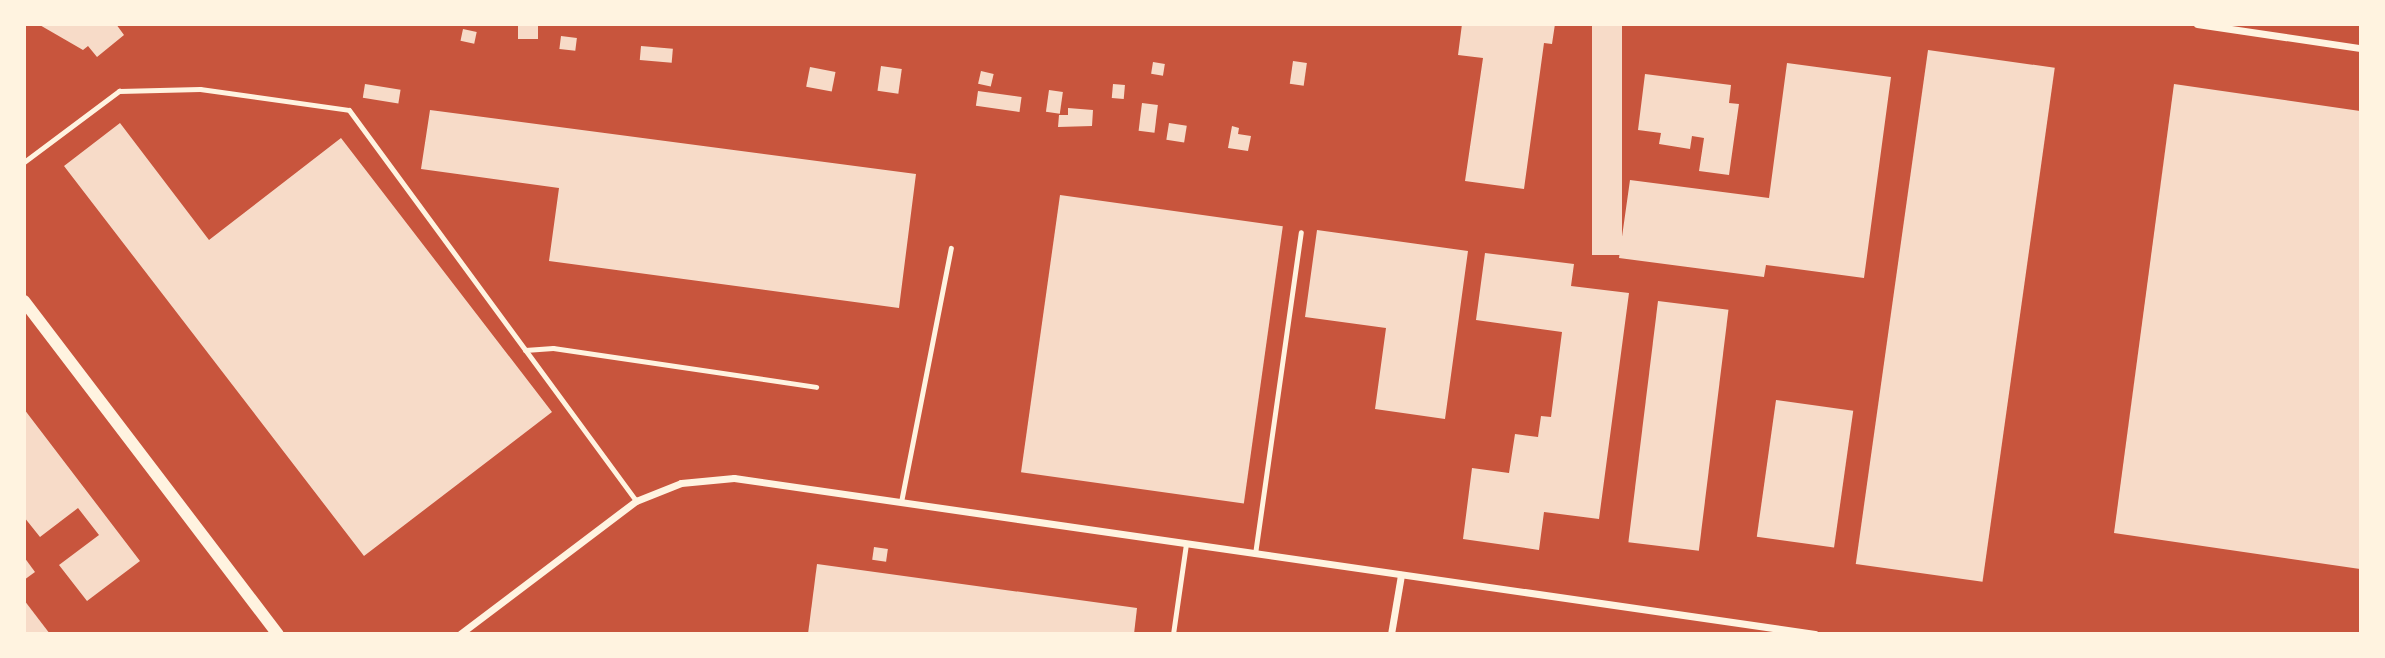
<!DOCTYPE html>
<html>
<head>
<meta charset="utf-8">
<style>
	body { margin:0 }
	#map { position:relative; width:2385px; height:658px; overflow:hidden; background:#c8553d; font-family:Inter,sans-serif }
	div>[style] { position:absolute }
	.building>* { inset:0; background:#f7dbc8; transform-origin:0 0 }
	.service>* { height:5px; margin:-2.5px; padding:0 2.5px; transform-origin:2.5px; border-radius:2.5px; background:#fff3e0 }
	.minor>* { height:7px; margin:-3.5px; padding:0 3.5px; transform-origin:3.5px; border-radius:3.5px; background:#fff3e0 }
	.tertiary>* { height:12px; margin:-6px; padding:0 6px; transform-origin:6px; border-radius:6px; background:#fff3e0 }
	span { translate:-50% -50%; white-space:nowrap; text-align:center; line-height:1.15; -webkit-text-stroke:5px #fff3e0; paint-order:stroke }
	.frame { position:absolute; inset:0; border:26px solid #fff3e0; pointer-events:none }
</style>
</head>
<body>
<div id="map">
	<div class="building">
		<i style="clip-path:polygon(38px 24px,116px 24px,124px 35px,97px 57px,88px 46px,83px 50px)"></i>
		<i style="left:518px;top:24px;width:20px;height:15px"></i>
		<i style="clip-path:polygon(1462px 24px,1555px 24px,1552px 44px,1544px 43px,1524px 189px,1465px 181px,1483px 58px,1458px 55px)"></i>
		<i style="left:1592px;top:24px;width:30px;height:231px"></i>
		<i style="left:463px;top:29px;width:14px;height:12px;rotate:12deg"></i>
		<i style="left:561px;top:36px;width:16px;height:13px;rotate:7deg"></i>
		<i style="left:641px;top:46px;width:32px;height:14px;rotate:5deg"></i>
		<i style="left:1928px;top:50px;width:128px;height:519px;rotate:8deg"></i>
		<i style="left:1293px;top:61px;width:14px;height:23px;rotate:8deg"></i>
		<i style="left:1153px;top:62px;width:12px;height:12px;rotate:9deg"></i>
		<i style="clip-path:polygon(1787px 63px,1891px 77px,1864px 278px,1766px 265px,1764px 277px,1619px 258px,1630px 180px,1769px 198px)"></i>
		<i style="left:881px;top:66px;width:21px;height:25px;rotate:8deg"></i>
		<i style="left:810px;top:67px;width:26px;height:20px;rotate:11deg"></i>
		<i style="left:981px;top:71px;width:13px;height:13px;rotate:13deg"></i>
		<i style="clip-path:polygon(1645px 74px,1731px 85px,1729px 103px,1739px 104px,1729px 175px,1699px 171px,1704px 138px,1692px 136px,1690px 149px,1659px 144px,1661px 133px,1638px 130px)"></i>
		<i style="left:365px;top:84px;width:36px;height:14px;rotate:9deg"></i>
		<i style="left:1113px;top:84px;width:12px;height:14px;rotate:5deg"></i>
		<i style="clip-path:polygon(2174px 84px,2360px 111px,2360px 569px,2114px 533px)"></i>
		<i style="left:1049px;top:90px;width:14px;height:22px;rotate:8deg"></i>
		<i style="left:978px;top:91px;width:44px;height:15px;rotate:8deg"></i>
		<i style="left:1142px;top:103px;width:16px;height:28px;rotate:7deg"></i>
		<i style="clip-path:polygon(1068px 108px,1093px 110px,1092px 126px,1058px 127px,1059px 115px,1068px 115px)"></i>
		<i style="clip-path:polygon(430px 110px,916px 174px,899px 308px,549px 261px,559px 188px,421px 169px)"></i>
		<i style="clip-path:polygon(120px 123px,209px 240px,341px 138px,552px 412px,364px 556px,64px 166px)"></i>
		<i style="left:1169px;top:123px;width:18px;height:17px;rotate:9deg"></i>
		<i style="clip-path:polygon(1232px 126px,1239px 128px,1238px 134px,1251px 136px,1248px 151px,1228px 148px)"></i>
		<i style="left:1060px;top:195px;width:225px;height:280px;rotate:8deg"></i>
		<i style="clip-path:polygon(1317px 230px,1468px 251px,1445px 419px,1375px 409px,1386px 328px,1305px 317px)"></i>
		<i style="clip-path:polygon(1485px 253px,1574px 264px,1571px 286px,1629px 293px,1599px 519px,1544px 512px,1539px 550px,1463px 539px,1472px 468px,1509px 473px,1515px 434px,1538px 437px,1541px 416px,1551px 417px,1562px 332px,1476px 320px)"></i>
		<i style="left:1658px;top:301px;width:71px;height:243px;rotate:7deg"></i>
		<i style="left:1776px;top:400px;width:78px;height:138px;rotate:8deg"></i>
		<i style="clip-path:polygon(24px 409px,140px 561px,87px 601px,59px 565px,99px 535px,78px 508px,40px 537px,24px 517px)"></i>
		<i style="left:874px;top:547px;width:14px;height:13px;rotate:8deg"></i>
		<i style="clip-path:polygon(24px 557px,35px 572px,24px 580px)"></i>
		<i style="clip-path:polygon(817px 564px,1137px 608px,1134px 634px,808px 634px)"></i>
		<i style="clip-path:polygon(24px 600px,50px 634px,24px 634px)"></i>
	</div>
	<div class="service">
		<i style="left:24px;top:162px;width:119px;rotate:-36.8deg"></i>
		<i style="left:119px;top:91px;width:81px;rotate:-1.4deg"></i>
		<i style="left:200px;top:89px;width:150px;rotate:8deg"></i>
		<i style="left:349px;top:110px;width:485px;rotate:53.7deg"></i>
		<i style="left:525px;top:350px;width:28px;rotate:-4deg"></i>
		<i style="left:553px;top:348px;width:266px;rotate:8.4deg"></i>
		<i style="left:901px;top:502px;width:259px;rotate:-78.9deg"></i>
		<i style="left:1255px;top:554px;width:325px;rotate:-81.9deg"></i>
		<i style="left:1173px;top:634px;width:91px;rotate:-81.8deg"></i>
	</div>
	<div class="minor">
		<i style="left:2197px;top:24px;width:165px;rotate:8.4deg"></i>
		<i style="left:460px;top:634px;width:221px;rotate:-37.1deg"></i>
		<i style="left:636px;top:501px;width:48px;rotate:-21.8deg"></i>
		<i style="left:681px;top:483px;width:53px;rotate:-5.4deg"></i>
		<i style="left:734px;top:478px;width:1092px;rotate:8.21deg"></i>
		<i style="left:1391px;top:634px;width:60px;rotate:-80.4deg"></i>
	</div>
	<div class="tertiary">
		<i style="left:24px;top:301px;width:419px;rotate:52.7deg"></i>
	</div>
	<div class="frame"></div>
</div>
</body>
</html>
